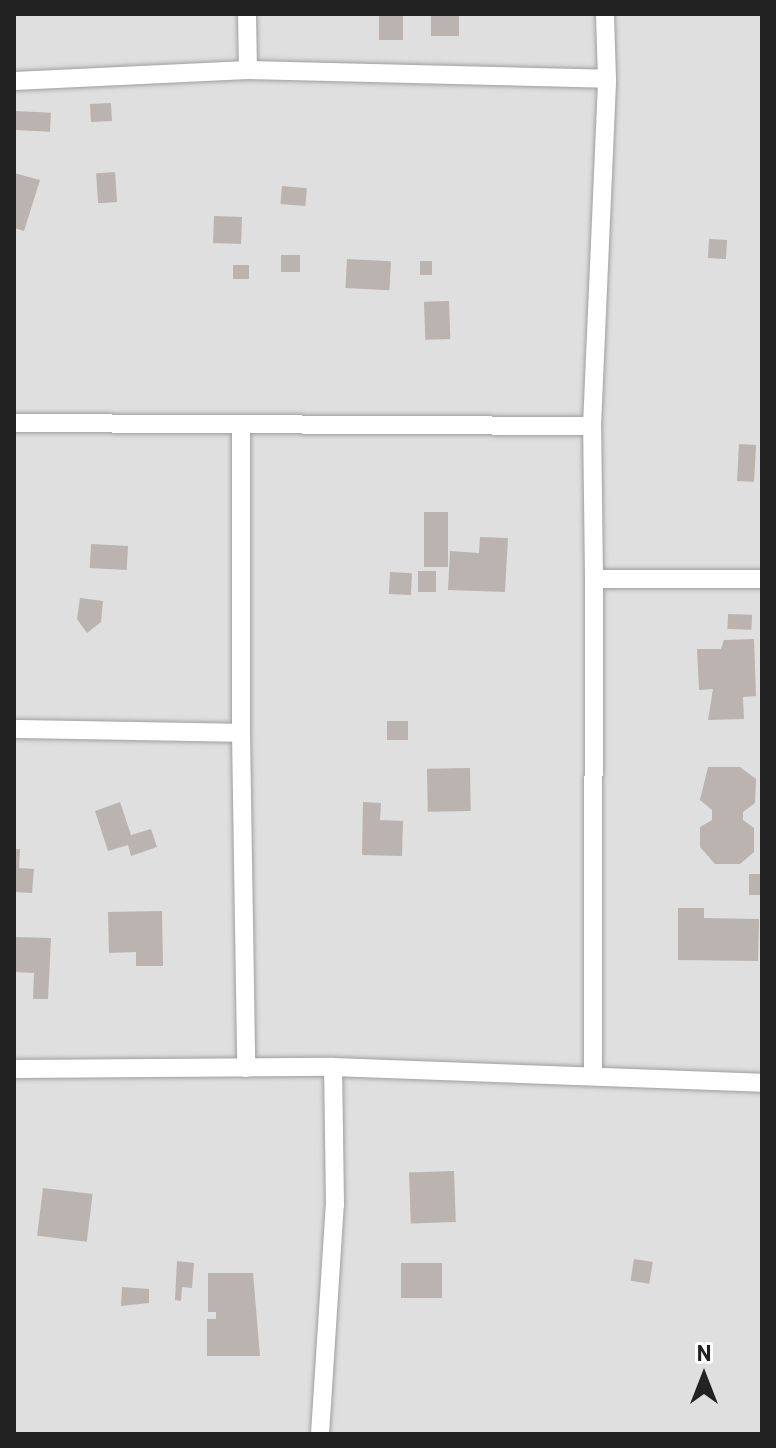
<!DOCTYPE html>
<html>
<head>
<meta charset="utf-8">
<style>
	body { margin:0 }
	#map { position:relative; width:776px; height:1448px; overflow:hidden; background:#f1eee9; font-family:Barlow,sans-serif }
	div>[style] { position:absolute }
	.residential>* { inset:0; background:#dfdfdf; transform-origin:0 0 }
	.building>* { inset:0; background:#bab3af; transform-origin:0 0 }
	.roads { filter:drop-shadow(0 0 2px #9f9f9f) drop-shadow(0 0 2px #9f9f9f) }
	.street>* { height:18px; margin:-9px; padding:0 9px; transform-origin:9px; border-radius:9px; background:#fff }
	span { translate:-50% -50%; white-space:nowrap; text-align:center; line-height:1.15; -webkit-text-stroke:6px #fff; paint-order:stroke }
	.frame { position:absolute; inset:0; border:16px solid #222; pointer-events:none }
	.north { position:absolute; left:664px; top:1336px; width:80px; height:80px; -webkit-text-stroke:6px #fff; paint-order:stroke; rotate:0deg; font-size:22px; font-weight:700; line-height:32px; text-align:center; color:#222 }
	.north::after { content:''; display:block; margin:auto; width:28px; height:36px; background:#222; clip-path:polygon(50% 0,100% 100%,50% 72%,0 100%) }
</style>
</head>
<body>
<div id="map">
	<div class="residential">
		<i style="left:14px;top:14px;width:748px;height:1420px"></i>
	</div>
	<div class="building">
		<i style="left:379px;top:14px;width:24px;height:26px"></i>
		<i style="left:431px;top:14px;width:28px;height:22px"></i>
		<i style="left:111px;top:103px;width:18px;height:21px;rotate:87deg"></i>
		<i style="left:16px;top:111px;width:35px;height:19px;rotate:3deg"></i>
		<i style="left:115px;top:172px;width:30px;height:19px;rotate:86deg"></i>
		<i style="clip-path:polygon(14px 173px,40px 180px,24px 231px,14px 228px)"></i>
		<i style="left:282px;top:186px;width:25px;height:18px;rotate:5deg"></i>
		<i style="left:214px;top:216px;width:28px;height:27px;rotate:2deg"></i>
		<i style="left:709px;top:239px;width:18px;height:19px;rotate:3deg"></i>
		<i style="left:281px;top:255px;width:19px;height:17px"></i>
		<i style="left:347px;top:259px;width:44px;height:29px;rotate:3deg"></i>
		<i style="left:420px;top:261px;width:12px;height:14px"></i>
		<i style="left:233px;top:265px;width:16px;height:14px"></i>
		<i style="left:449px;top:301px;width:38px;height:25px;rotate:88deg"></i>
		<i style="left:739px;top:444px;width:17px;height:37px;rotate:3deg"></i>
		<i style="left:424px;top:512px;width:24px;height:55px"></i>
		<i style="clip-path:polygon(480px 537px,508px 538px,505px 592px,448px 590px,450px 551px,479px 553px)"></i>
		<i style="left:91px;top:544px;width:37px;height:24px;rotate:3deg"></i>
		<i style="left:418px;top:571px;width:18px;height:21px"></i>
		<i style="left:390px;top:572px;width:22px;height:22px;rotate:3deg"></i>
		<i style="clip-path:polygon(80px 598px,103px 601px,101px 622px,87px 633px,77px 619px)"></i>
		<i style="left:728px;top:614px;width:24px;height:15px;rotate:2deg"></i>
		<i style="clip-path:polygon(754px 639px,756px 696px,743px 697px,744px 719px,708px 720px,713px 689px,699px 690px,697px 649px,721px 649px,724px 640px)"></i>
		<i style="left:387px;top:721px;width:21px;height:19px"></i>
		<i style="clip-path:polygon(708px 767px,740px 767px,756px 779px,755px 803px,743px 812px,743px 820px,754px 828px,754px 852px,740px 864px,715px 864px,700px 847px,700px 827px,712px 820px,712px 810px,700px 800px)"></i>
		<i style="left:470px;top:768px;width:43px;height:43px;rotate:89deg"></i>
		<i style="clip-path:polygon(120px 802px,131px 835px,151px 829px,157px 847px,131px 856px,128px 845px,108px 851px,95px 811px)"></i>
		<i style="clip-path:polygon(363px 802px,381px 803px,380px 820px,403px 821px,402px 856px,362px 855px)"></i>
		<i style="clip-path:polygon(14px 849px,20px 849px,19px 868px,34px 869px,32px 893px,14px 892px)"></i>
		<i style="left:749px;top:874px;width:13px;height:21px"></i>
		<i style="clip-path:polygon(678px 908px,704px 908px,704px 918px,759px 919px,758px 961px,678px 960px)"></i>
		<i style="clip-path:polygon(162px 911px,163px 966px,136px 966px,136px 952px,109px 953px,108px 912px)"></i>
		<i style="clip-path:polygon(14px 937px,51px 938px,48px 999px,33px 999px,34px 973px,14px 972px)"></i>
		<i style="left:454px;top:1171px;width:51px;height:45px;rotate:88deg"></i>
		<i style="left:43px;top:1188px;width:50px;height:48px;rotate:7deg"></i>
		<i style="left:634px;top:1259px;width:19px;height:22px;rotate:9deg"></i>
		<i style="clip-path:polygon(177px 1261px,194px 1263px,192px 1288px,182px 1287px,181px 1301px,175px 1300px)"></i>
		<i style="left:442px;top:1263px;width:35px;height:41px;rotate:90deg"></i>
		<i style="clip-path:polygon(208px 1273px,253px 1273px,260px 1356px,207px 1356px,207px 1319px,216px 1319px,216px 1312px,208px 1312px)"></i>
		<i style="clip-path:polygon(122px 1287px,149px 1289px,149px 1303px,121px 1306px)"></i>
	</div>
	<div class="roads">
		<div class="street">
			<i style="left:247px;top:14px;width:56px;rotate:89deg"></i>
			<i style="left:14px;top:81px;width:234px;rotate:-2.7deg"></i>
			<i style="left:248px;top:70px;width:359px;rotate:1.4deg"></i>
			<i style="left:14px;top:423px;width:578px;rotate:0.3deg"></i>
			<i style="left:594px;top:579px;width:153px;rotate:-90.7deg"></i>
			<i style="left:592px;top:426px;width:347px;rotate:-87.5deg"></i>
			<i style="left:607px;top:79px;width:65px;rotate:-91.8deg"></i>
			<i style="left:14px;top:729px;width:227px;rotate:1deg"></i>
			<i style="left:241px;top:733px;width:308px;rotate:-90deg"></i>
			<i style="left:241px;top:733px;width:335px;rotate:89.1deg"></i>
			<i style="left:14px;top:1069px;width:319px;rotate:-0.4deg"></i>
			<i style="left:333px;top:1067px;width:429px;rotate:2.1deg"></i>
			<i style="left:593px;top:1074px;width:495px;rotate:-89.9deg"></i>
			<i style="left:594px;top:579px;width:168px"></i>
			<i style="left:320px;top:1434px;width:229px;rotate:-86.3deg"></i>
			<i style="left:335px;top:1205px;width:138px;rotate:-90.8deg"></i>
		</div>
	</div>
	<div class="frame"></div>
	<div class="north">N</div>
</div>
</body>
</html>
